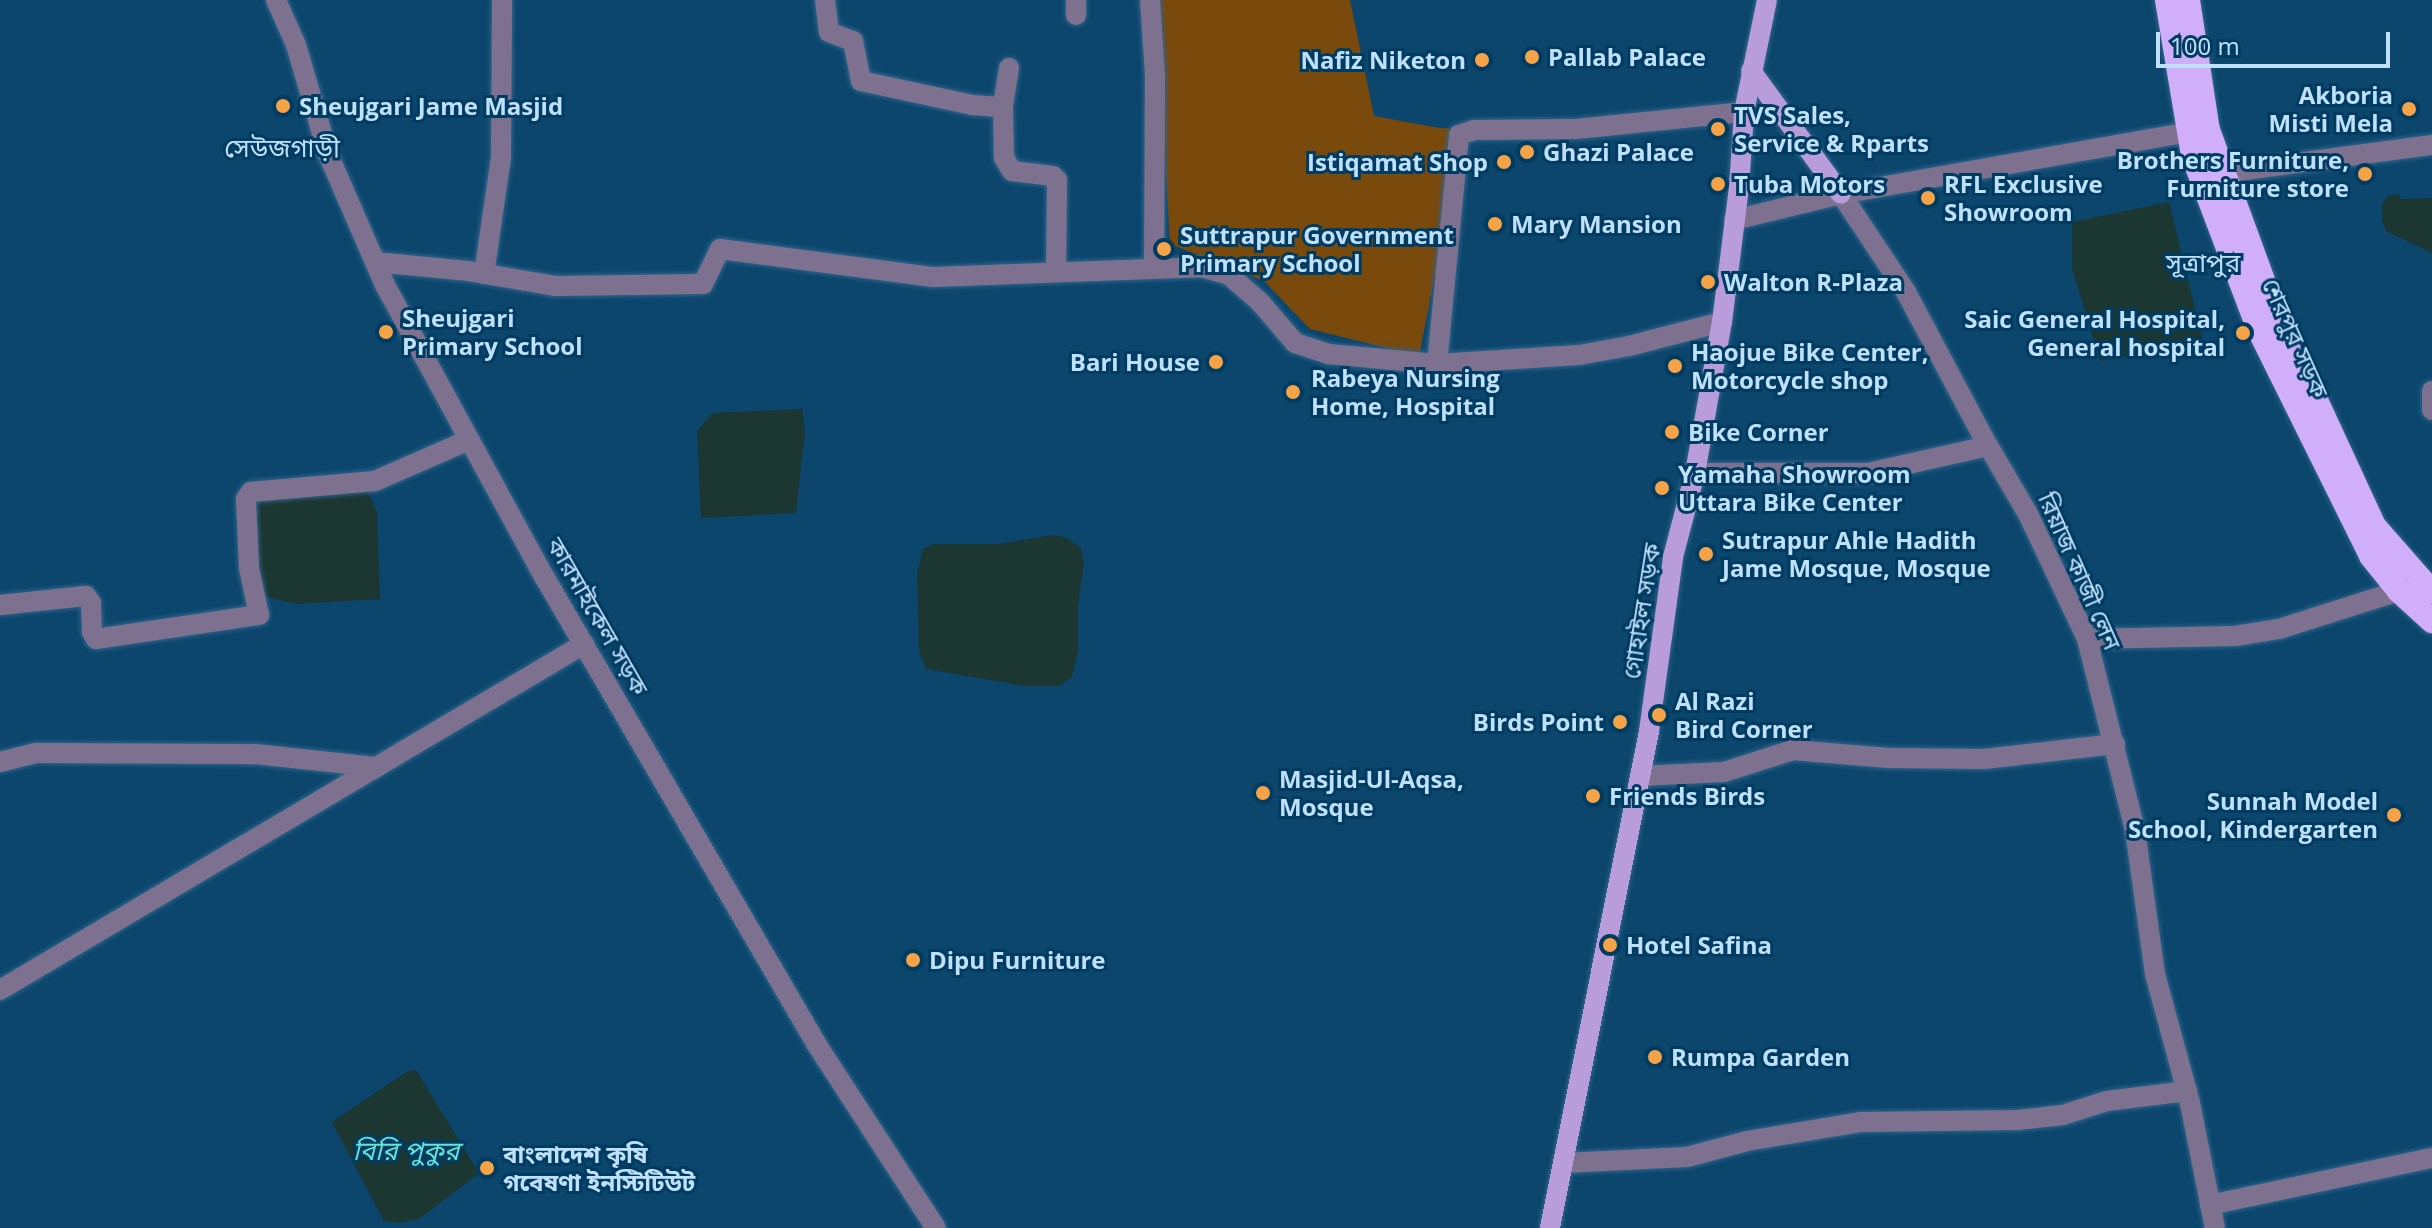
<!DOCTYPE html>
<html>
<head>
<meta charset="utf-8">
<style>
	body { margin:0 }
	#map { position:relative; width:2432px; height:1228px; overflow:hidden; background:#0c466d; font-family:"Open Sans","Noto Sans Bengali",sans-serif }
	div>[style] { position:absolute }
	.green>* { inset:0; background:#7a490c }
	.water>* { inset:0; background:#1c3632 }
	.roads { filter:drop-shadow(0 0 2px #30658a) drop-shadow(0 0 2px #30658a) }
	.minor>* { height:20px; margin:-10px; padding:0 10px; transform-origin:10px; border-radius:10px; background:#7e7190 }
	.major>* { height:20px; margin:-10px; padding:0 10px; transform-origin:10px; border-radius:10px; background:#b99ddb }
	.highway>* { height:24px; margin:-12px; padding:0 12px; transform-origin:12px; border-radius:12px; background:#d0aef9 }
	.dots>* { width:22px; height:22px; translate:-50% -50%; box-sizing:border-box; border:4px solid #003b61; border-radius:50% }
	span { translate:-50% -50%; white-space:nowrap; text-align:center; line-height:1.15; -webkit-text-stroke:6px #003b61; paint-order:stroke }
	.poi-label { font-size:24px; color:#bfe1fe; font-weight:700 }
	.left { translate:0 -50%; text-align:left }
	.right { translate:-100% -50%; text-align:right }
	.street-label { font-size:24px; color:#bfe1fe }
	.neighbourhood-label { font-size:26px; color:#bfe1fe }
	.water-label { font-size:26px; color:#62e4d4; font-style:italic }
	.scale { position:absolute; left:2156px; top:32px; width:234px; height:36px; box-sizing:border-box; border:4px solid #bfe1fe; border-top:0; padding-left:10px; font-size:24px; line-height:28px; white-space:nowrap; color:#bfe1fe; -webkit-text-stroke:6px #003b61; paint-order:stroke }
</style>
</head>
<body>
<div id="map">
	<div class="green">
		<i style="clip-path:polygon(1156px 0,1350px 0,1374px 116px,1439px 128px,1464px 129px,1419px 356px,1310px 329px,1264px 281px,1170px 244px)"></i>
	</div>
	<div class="water">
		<i style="clip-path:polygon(2399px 194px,2400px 199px,2432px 198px,2432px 253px,2386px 231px,2382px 220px,2382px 204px,2388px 196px)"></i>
		<i style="clip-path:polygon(2169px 202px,2203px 342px,2100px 361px,2072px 268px,2072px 222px)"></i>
		<i style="clip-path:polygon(802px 409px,805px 431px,796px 513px,701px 518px,697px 431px,712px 413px)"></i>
		<i style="clip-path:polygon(367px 490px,377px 512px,380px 599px,296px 604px,267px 597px,260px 587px,251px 510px,257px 498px)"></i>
		<i style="clip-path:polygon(1053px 535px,1067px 538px,1081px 548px,1084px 563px,1078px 606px,1078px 651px,1072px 677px,1059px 686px,1025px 686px,926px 669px,919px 651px,917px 573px,923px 549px,933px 544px,999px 544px)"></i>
		<i style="clip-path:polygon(416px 1070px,479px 1173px,419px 1219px,400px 1223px,384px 1221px,332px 1122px,408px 1071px)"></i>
	</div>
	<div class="roads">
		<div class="minor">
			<i style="left:276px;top:0;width:49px;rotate:66deg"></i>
			<i style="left:296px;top:45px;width:114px;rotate:73.6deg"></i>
			<i style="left:328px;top:154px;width:143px;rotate:66.5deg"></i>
			<i style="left:385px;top:285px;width:334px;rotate:61.4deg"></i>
			<i style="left:545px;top:578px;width:540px;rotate:59.78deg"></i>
			<i style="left:817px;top:1045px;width:218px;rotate:57deg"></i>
			<i style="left:825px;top:0;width:32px;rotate:83deg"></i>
			<i style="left:829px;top:32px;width:26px;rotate:21deg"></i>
			<i style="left:853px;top:41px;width:41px;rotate:78.7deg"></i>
			<i style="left:861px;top:81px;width:114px;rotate:12.2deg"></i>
			<i style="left:972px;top:105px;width:31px;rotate:4deg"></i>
			<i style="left:1076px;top:0;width:15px;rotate:90deg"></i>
			<i style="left:1150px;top:0;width:75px;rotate:86.2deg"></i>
			<i style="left:1155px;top:75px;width:192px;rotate:90.3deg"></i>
			<i style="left:1009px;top:68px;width:39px;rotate:99deg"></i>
			<i style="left:1003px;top:107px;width:51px;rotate:88.9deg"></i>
			<i style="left:1004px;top:158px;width:15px;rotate:58deg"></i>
			<i style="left:1012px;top:171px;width:41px;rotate:7deg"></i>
			<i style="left:1053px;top:176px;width:6px;rotate:45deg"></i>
			<i style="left:1057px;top:180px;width:91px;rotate:90.6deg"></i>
			<i style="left:2211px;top:177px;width:12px;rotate:-20deg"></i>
			<i style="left:2222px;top:173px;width:212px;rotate:-7.6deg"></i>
			<i style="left:1841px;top:194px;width:118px;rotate:56.4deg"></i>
			<i style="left:1906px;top:292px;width:164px;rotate:62deg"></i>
			<i style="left:1983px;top:437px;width:89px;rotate:59.7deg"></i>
			<i style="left:2028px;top:514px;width:138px;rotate:64.7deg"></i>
			<i style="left:2087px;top:639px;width:197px;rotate:75.9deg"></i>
			<i style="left:2135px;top:830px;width:145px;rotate:82.1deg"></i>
			<i style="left:2155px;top:974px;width:134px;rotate:74.8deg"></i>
			<i style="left:2190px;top:1103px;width:127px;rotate:78.7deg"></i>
			<i style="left:1734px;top:220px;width:110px;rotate:-13.7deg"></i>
			<i style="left:1841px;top:194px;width:352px;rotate:-10.1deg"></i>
			<i style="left:375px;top:262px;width:93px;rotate:5.5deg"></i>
			<i style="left:468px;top:271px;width:88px;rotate:9.8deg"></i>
			<i style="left:555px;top:286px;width:148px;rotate:-0.8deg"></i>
			<i style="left:703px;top:284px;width:39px;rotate:-64deg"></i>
			<i style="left:720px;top:249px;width:215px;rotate:7.5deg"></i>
			<i style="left:933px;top:277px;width:268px;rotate:-2.1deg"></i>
			<i style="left:1201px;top:267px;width:29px;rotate:16deg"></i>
			<i style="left:1229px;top:275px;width:41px;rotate:41.1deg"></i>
			<i style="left:1260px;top:302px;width:54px;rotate:49.5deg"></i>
			<i style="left:1295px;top:343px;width:36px;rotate:18deg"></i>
			<i style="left:1329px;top:354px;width:108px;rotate:5.3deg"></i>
			<i style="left:1437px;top:364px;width:142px;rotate:-3.6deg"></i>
			<i style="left:1579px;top:355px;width:51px;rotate:-10.2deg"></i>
			<i style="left:1629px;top:346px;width:96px;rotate:-14.5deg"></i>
			<i style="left:484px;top:274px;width:118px;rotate:-81.7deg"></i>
			<i style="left:501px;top:157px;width:157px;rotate:-89.6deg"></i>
			<i style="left:1437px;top:364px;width:230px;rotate:-84.5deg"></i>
			<i style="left:1459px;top:135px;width:16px;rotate:-18deg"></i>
			<i style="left:1474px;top:130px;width:102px;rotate:-0.6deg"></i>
			<i style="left:1576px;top:129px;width:169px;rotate:-5.8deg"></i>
			<i style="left:2432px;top:391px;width:19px;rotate:90deg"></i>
			<i style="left:1695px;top:473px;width:173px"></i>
			<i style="left:1868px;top:473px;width:123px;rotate:-12.7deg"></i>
			<i style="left:0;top:605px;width:86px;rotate:-6deg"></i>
			<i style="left:86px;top:596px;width:9px;rotate:54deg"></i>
			<i style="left:91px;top:603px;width:29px;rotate:88deg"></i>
			<i style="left:92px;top:632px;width:8px;rotate:60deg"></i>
			<i style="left:96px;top:639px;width:165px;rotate:-8.4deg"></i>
			<i style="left:259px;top:615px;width:48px;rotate:-102deg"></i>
			<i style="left:249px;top:568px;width:69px;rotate:-92.5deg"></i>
			<i style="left:246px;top:499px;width:9px;rotate:-54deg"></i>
			<i style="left:251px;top:492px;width:124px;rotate:-5.1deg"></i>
			<i style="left:375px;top:481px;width:103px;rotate:-23.6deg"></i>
			<i style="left:2087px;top:639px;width:148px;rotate:-1.2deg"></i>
			<i style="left:2235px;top:636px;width:45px;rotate:-9deg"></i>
			<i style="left:2279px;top:629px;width:126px;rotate:-17.6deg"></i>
			<i style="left:0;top:762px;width:38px;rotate:-14deg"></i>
			<i style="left:37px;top:753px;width:218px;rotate:0.3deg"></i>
			<i style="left:255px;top:754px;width:123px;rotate:6.1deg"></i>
			<i style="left:1640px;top:776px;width:84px;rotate:-2.7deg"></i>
			<i style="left:1724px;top:772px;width:72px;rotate:-17.7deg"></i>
			<i style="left:1793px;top:750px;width:96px;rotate:4.8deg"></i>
			<i style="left:1889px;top:758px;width:95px;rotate:0.6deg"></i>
			<i style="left:1984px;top:759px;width:132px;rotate:-6.5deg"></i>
			<i style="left:0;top:990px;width:679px;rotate:-30.65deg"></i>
			<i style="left:1563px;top:1163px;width:124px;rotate:-2.8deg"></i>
			<i style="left:1687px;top:1157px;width:62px;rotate:-14.9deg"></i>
			<i style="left:1747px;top:1141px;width:116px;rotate:-9.5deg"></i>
			<i style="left:1861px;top:1122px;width:157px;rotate:-0.7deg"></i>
			<i style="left:2018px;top:1120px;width:45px;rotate:-6.3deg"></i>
			<i style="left:2063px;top:1115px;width:46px;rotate:-17.7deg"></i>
			<i style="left:2107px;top:1101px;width:81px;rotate:-7.1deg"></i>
			<i style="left:2210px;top:1205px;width:227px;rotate:-12deg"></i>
		</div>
		<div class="major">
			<i style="left:1751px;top:71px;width:152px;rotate:53.8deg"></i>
			<i style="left:1550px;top:1228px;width:507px;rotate:-78.73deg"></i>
			<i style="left:1649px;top:731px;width:176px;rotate:-82.1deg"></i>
			<i style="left:1673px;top:557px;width:87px;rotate:-75.3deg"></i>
			<i style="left:1695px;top:473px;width:153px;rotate:-79.9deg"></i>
			<i style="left:1722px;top:322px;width:135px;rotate:-82.8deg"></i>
			<i style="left:1739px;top:188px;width:76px;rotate:-86.2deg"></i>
			<i style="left:1744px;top:112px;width:114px;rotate:-78.4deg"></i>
		</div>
		<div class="highway">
			<i style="left:2167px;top:0;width:158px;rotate:80.5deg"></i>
			<i style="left:2193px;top:156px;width:186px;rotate:69.2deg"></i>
			<i style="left:2259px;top:330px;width:252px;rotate:63.6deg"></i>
			<i style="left:2371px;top:556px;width:45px;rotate:51.3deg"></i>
			<i style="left:2399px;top:591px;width:45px;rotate:42.3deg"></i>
			<i style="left:2188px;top:0;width:132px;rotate:81.3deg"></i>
			<i style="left:2208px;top:130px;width:186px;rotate:69.9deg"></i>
			<i style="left:2272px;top:305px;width:243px;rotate:65.2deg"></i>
			<i style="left:2374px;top:526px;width:88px;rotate:48.7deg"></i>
		</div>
	</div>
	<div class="dots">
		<i style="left:1532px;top:57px;background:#f6a247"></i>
		<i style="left:1482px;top:60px;background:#f6a247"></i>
		<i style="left:283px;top:106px;background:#f6a247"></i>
		<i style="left:2409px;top:109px;background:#f6a247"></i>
		<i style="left:1718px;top:129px;background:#f6a247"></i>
		<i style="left:1527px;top:152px;background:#f6a247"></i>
		<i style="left:1504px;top:162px;background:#f6a247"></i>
		<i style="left:2365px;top:174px;background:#f6a247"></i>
		<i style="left:1718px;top:184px;background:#f6a247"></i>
		<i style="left:1928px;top:198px;background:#f6a247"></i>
		<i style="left:1495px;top:224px;background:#f6a247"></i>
		<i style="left:1164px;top:249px;background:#f6a247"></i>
		<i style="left:1708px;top:282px;background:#f6a247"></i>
		<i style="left:386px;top:332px;background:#f6a247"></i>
		<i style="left:2243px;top:333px;background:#f6a247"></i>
		<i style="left:1216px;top:362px;background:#f6a247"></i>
		<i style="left:1675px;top:366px;background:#f6a247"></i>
		<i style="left:1293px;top:392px;background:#f6a247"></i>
		<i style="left:1672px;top:432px;background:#f6a247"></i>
		<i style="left:1662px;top:488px;background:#f6a247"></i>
		<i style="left:1706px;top:554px;background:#f6a247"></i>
		<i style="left:1659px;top:715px;background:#f6a247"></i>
		<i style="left:1620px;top:722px;background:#f6a247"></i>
		<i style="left:1263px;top:793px;background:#f6a247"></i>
		<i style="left:1593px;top:796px;background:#f6a247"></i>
		<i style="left:2394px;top:815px;background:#f6a247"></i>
		<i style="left:1610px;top:945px;background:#f6a247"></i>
		<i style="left:913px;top:960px;background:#f6a247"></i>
		<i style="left:1655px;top:1057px;background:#f6a247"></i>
		<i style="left:487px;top:1168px;background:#f6a247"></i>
	</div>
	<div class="poi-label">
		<span class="left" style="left:1548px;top:57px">Pallab Palace</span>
		<span class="right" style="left:1466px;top:60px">Nafiz Niketon</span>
		<span class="right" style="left:2393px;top:109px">Akboria<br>Misti Mela</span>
		<span class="left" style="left:299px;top:106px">Sheujgari Jame Masjid</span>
		<span class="left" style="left:1734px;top:129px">TVS Sales,<br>Service &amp; Rparts</span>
		<span class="left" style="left:1543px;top:152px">Ghazi Palace</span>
		<span class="right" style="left:2349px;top:174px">Brothers Furniture,<br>Furniture store</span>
		<span class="right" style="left:1488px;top:162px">Istiqamat Shop</span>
		<span class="left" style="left:1734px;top:184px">Tuba Motors</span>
		<span class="left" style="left:1944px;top:198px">RFL Exclusive<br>Showroom</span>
		<span class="left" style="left:1511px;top:224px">Mary Mansion</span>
		<span class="left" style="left:1180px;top:249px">Suttrapur Government<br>Primary School</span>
		<span class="left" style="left:1724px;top:282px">Walton R-Plaza</span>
		<span class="left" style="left:402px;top:332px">Sheujgari<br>Primary School</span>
		<span class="right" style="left:2225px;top:333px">Saic General Hospital,<br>General hospital</span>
		<span class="left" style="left:1691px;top:366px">Haojue Bike Center,<br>Motorcycle shop</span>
		<span class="right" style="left:1200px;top:362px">Bari House</span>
		<span class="left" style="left:1311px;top:392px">Rabeya Nursing<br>Home, Hospital</span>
		<span class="left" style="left:1688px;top:432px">Bike Corner</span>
		<span class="left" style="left:1678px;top:488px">Yamaha Showroom<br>Uttara Bike Center</span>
		<span class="left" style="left:1722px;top:554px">Sutrapur Ahle Hadith<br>Jame Mosque, Mosque</span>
		<span class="left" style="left:1675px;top:715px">Al Razi<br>Bird Corner</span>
		<span class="right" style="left:1604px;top:722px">Birds Point</span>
		<span class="left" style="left:1279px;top:793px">Masjid-Ul-Aqsa,<br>Mosque</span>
		<span class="left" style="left:1609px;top:796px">Friends Birds</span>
		<span class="right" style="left:2378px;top:815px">Sunnah Model<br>School, Kindergarten</span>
		<span class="left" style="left:1626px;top:945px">Hotel Safina</span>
		<span class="left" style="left:929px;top:960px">Dipu Furniture</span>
		<span class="left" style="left:1671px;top:1057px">Rumpa Garden</span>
		<span class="left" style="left:503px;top:1168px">বাংলাদেশ কৃষি<br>গবেষণা ইনস্টিটিউট</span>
	</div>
	<div class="street-label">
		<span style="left:2296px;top:338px;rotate:66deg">শেরপুর সড়ক</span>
		<span style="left:2080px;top:571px;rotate:66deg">রিয়াজ কাজী লেন</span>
		<span style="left:1641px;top:611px;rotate:-81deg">গোহাইল সড়ক</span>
		<span style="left:598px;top:616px;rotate:60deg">কারমাইকেল সড়ক</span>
	</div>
	<div class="neighbourhood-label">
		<span style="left:282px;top:148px">সেউজগাড়ী</span>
		<span style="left:2203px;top:263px">সূত্রাপুর</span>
	</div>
	<div class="water-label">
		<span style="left:406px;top:1151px">বিরি পুকুর</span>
	</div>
	<div class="scale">100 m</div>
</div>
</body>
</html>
